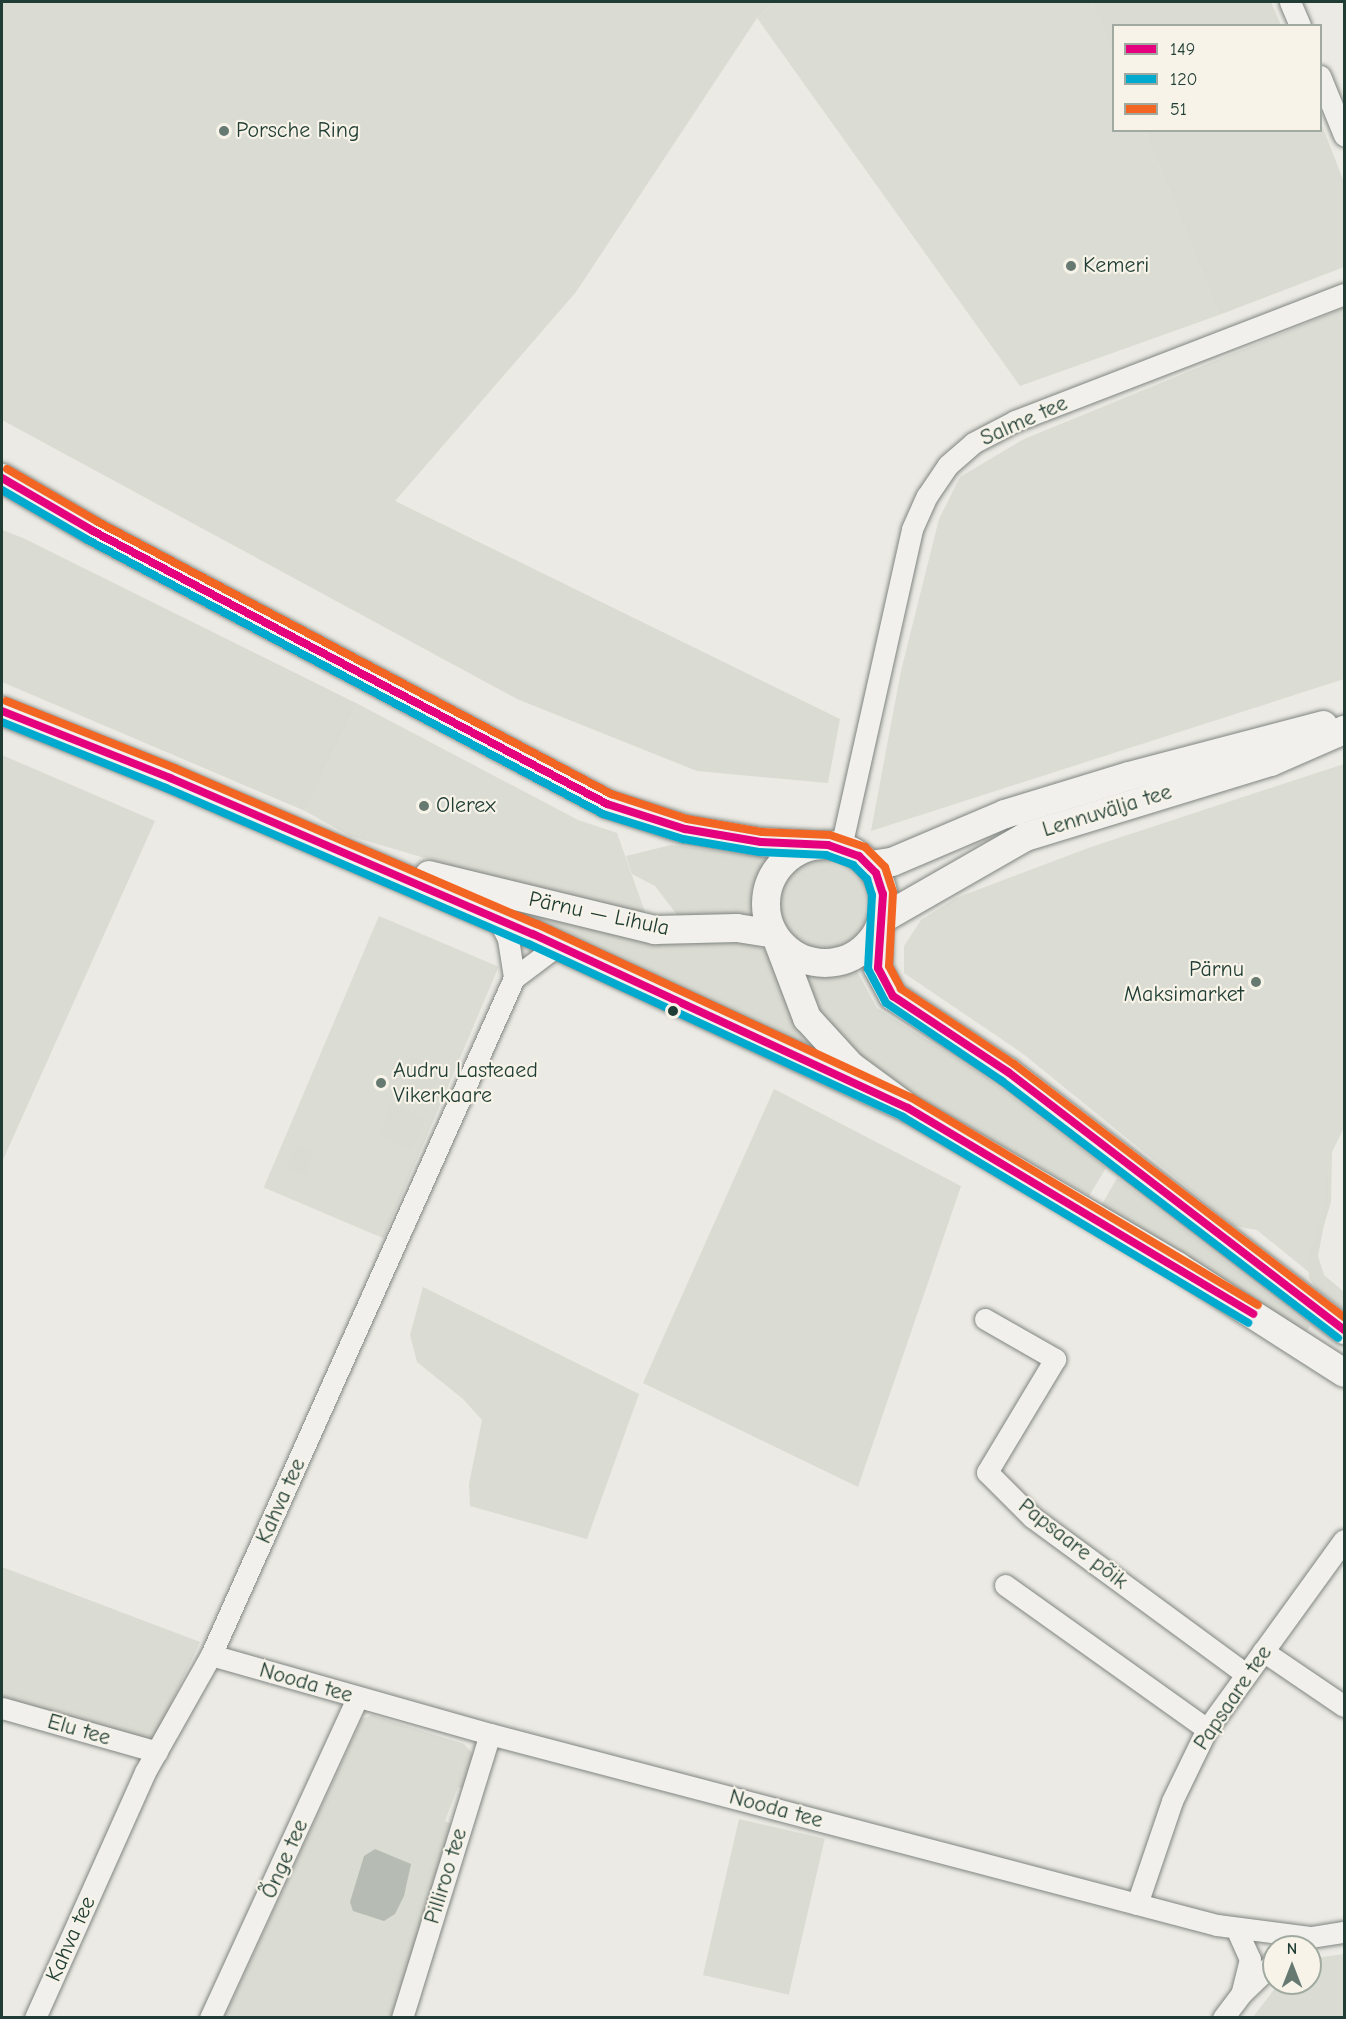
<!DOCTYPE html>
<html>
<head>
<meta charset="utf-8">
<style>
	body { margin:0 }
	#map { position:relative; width:1346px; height:2019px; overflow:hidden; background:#ebeae4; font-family:"Comic Neue",sans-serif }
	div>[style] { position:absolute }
	.built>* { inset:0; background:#dbdcd3; transform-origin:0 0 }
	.green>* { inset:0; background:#dadbd2; transform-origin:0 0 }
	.round { border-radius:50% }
	.water>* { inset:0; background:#b6bcb4 }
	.roads { filter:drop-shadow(0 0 2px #808581) drop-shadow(0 0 2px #808581) }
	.street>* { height:21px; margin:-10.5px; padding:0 10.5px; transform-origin:10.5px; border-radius:10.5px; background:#f1f0ec }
	.secondary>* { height:28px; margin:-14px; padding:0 14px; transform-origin:14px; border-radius:14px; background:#f1f0ec }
	.secondary>.ring { margin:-14px; padding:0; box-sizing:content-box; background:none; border:28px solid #f1f0ec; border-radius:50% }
	.bus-1>* { height:8px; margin:-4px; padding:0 4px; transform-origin:4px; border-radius:4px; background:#e5007d }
	.bus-2>* { height:8px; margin:-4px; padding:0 4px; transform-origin:4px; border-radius:4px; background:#00a9ce }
	.bus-3>* { height:8px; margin:-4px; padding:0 4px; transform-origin:4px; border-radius:4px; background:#f26522 }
	.dots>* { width:16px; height:16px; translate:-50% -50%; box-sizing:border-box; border:3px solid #f7f3e8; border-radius:50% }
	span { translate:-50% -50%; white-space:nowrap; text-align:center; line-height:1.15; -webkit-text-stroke:4.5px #f7f3e8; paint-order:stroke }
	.poi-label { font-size:22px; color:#1f3d34 }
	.left { translate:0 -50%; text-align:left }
	.right { translate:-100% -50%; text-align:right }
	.street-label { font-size:22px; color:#1f3d34 }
	.frame { position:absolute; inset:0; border:3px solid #1f3d34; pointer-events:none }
	.legend { position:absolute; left:1112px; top:24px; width:210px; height:108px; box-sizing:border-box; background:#f7f3e8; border:2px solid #a1aaa0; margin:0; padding:8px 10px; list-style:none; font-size:18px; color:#1f3d34 }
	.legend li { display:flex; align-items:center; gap:12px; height:30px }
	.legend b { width:30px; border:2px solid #a1aaa0 }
	.north { position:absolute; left:1262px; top:1935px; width:60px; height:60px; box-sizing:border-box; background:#f7f3e8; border:2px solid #a1aaa0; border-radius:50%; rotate:0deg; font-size:16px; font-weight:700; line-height:24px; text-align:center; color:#1f3d34 }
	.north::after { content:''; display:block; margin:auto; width:21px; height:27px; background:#667a72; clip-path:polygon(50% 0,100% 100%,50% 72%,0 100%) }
</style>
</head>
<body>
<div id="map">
	<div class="built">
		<i style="clip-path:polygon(775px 2px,1092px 2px,1113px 54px,1114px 130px,1145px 131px,1219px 315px,1020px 386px,757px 18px)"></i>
		<i style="clip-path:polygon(1344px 308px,1344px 679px,871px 831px,901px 671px,939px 519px,960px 477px,1024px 439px)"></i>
		<i style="clip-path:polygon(358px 704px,578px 820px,617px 833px,646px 915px,496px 879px,350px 836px,305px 811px)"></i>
		<i style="clip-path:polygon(1344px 764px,1344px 1128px,1332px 1152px,1331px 1202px,1317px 1248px,1315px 1277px,1257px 1230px,1235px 1226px,1022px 1053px,904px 973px,904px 946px,921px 920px,956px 898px,1091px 847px)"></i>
		<i style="left:379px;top:916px;width:130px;height:295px;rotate:23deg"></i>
	</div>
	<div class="green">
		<i style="clip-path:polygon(2px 2px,775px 2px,757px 18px,576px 292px,395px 501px,840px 719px,828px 783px,697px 771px,517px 699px,2px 420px)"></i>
		<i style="clip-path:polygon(1092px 2px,1271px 2px,1281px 25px,1114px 26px,1113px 54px)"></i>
		<i style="clip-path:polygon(1321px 123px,1344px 182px,1344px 267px,1219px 315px,1145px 131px,1320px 130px)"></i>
		<i style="clip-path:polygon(2px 530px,23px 538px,358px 704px,305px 811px,2px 682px)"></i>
		<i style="clip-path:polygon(2px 755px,155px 821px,2px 1162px)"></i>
		<i style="clip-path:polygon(671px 845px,772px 858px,763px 873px,757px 914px,714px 918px,678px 916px,655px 886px,632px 874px,626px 856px)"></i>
		<i class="round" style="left:776px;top:856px;width:96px;height:96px"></i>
		<i style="clip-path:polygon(498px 904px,753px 943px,765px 950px,798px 1026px,816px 1051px)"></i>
		<i style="clip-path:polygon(795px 967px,815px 973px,855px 968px,877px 1008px,987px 1078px,1106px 1168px,1089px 1196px,882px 1077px,830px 1033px)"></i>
		<i style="left:411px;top:1056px;width:33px;height:29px;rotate:20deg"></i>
		<i style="clip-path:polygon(774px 1089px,961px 1186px,858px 1487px,643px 1383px)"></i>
		<i style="left:392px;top:1104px;width:36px;height:35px;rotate:23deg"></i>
		<i style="clip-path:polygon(296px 1145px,315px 1151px,305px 1176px,285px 1167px)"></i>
		<i style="clip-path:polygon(1327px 1168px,1329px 1198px,1318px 1256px,1324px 1275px,1344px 1292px,1344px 1309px,1317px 1289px,1309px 1278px,1308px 1258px,1326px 1202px)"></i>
		<i style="clip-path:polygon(1117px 1178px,1310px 1326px,1306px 1333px,1101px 1206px)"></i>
		<i style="clip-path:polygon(423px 1287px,639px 1394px,587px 1539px,470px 1506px,469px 1484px,482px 1420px,463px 1399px,417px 1362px,410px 1335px)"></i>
		<i style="clip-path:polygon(2px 1567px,200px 1642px,153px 1742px,2px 1698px)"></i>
		<i style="clip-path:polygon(372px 1715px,464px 1744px,473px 1754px,466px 1790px,458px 1787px,445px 1821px,454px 1825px,391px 2017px,224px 2018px,362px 1719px)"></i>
		<i style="left:739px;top:1819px;width:88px;height:160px;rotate:13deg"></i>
		<i style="clip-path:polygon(1344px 1954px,1344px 2017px,1253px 2017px,1279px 1983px,1310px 1983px,1310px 1959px)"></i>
	</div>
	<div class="water">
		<i style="clip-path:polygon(375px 1849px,411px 1864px,404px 1896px,395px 1914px,384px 1921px,353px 1911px,350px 1902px,364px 1856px)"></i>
	</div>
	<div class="roads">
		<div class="street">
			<i style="left:1290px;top:2px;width:26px;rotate:67deg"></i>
			<i style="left:1320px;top:76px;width:64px;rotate:67.9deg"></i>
			<i style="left:841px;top:847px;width:326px;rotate:-77.4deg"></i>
			<i style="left:912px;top:529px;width:36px;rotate:-66deg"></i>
			<i style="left:927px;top:496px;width:37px;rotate:-56deg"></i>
			<i style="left:948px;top:465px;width:33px;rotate:-41deg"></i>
			<i style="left:973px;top:443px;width:47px;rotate:-27.6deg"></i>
			<i style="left:1015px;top:421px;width:353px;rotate:-21.1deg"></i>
			<i style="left:498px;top:919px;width:22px;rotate:63deg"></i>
			<i style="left:508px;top:939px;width:39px;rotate:81deg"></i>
			<i style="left:985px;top:1319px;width:81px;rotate:29.7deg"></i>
			<i style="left:1055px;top:1359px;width:132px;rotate:121deg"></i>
			<i style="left:987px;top:1472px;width:64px;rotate:45deg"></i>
			<i style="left:1032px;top:1517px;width:265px;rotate:36.3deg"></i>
			<i style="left:1005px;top:1585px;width:248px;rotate:35.5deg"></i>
			<i style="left:1263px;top:1651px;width:98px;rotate:34.2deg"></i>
			<i style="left:211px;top:1655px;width:290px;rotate:15.8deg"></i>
			<i style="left:490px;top:1734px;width:752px;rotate:14.72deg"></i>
			<i style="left:1217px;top:1925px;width:95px;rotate:7.3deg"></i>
			<i style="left:1311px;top:1937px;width:33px;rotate:-9deg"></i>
			<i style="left:2px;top:1708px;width:161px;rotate:15.8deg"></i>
			<i style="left:1137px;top:1904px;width:109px;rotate:-71.2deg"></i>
			<i style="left:1172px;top:1801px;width:80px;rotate:-64.1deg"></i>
			<i style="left:1207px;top:1729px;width:233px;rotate:-54.1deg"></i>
			<i style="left:1236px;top:1928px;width:34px;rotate:66deg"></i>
			<i style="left:1250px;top:1959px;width:34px;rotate:104deg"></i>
			<i style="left:35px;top:2018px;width:269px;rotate:-65.9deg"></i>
			<i style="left:145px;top:1772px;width:134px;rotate:-60.6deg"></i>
			<i style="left:211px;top:1655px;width:742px;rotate:-65.89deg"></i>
			<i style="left:514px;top:978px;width:55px;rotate:-36.9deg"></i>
			<i style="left:210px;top:2018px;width:352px;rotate:-65.3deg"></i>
			<i style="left:402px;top:2018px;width:297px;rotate:-72.8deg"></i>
			<i style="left:1223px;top:2018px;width:31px;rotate:-53deg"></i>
			<i style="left:1242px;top:1993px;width:45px;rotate:-44.1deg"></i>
		</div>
		<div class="secondary">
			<i style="left:2px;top:478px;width:105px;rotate:30.2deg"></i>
			<i style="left:93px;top:531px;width:582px;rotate:27.97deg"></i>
			<i style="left:607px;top:804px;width:82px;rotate:17.8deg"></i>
			<i style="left:685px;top:829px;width:77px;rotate:9.7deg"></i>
			<i style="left:761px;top:842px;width:54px;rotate:3.2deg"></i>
			<i style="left:2px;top:711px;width:181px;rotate:21.7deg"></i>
			<i style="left:170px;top:778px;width:395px;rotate:23.3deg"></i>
			<i style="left:533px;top:934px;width:413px;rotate:24.9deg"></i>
			<i class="ring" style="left:766px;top:845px;width:90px;height:90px"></i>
			<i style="left:870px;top:865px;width:22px;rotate:-8deg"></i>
			<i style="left:892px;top:862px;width:123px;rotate:-23deg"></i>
			<i style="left:1005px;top:814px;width:130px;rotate:-17deg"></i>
			<i style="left:1129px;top:776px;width:201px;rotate:-14.7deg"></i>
			<i style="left:429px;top:875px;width:233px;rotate:13.7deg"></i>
			<i style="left:655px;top:930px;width:82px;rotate:-1.4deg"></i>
			<i style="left:737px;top:928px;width:37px;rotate:9deg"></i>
			<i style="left:882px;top:919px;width:165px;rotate:-29.8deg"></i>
			<i style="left:1025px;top:837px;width:257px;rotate:-17deg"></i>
			<i style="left:1271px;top:762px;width:80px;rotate:-23.7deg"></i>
			<i style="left:879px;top:928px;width:40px;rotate:91.4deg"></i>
			<i style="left:878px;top:968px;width:32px;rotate:62deg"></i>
			<i style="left:893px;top:996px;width:138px;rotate:33.5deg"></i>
			<i style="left:1008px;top:1072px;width:424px;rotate:37.5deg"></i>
			<i style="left:777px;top:939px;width:85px;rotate:69.2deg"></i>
			<i style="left:807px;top:1018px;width:65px;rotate:47.5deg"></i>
			<i style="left:851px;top:1066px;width:71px;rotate:36.4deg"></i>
			<i style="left:908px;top:1108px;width:312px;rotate:30.4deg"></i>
			<i style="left:1177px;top:1266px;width:198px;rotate:32.6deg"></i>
		</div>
	</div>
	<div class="bus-1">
		<i style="left:2px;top:478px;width:105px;rotate:30.2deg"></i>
		<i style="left:93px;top:531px;width:582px;rotate:27.97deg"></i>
		<i style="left:607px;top:804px;width:82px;rotate:17.8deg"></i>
		<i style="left:685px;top:829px;width:77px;rotate:9.7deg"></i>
		<i style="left:761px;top:842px;width:67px;rotate:2.6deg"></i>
		<i style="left:828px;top:845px;width:33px;rotate:20deg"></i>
		<i style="left:859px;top:856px;width:24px;rotate:45deg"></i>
		<i style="left:876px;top:873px;width:22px;rotate:72deg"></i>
		<i style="left:883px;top:894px;width:74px;rotate:93.9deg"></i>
		<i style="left:878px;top:968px;width:32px;rotate:62deg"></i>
		<i style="left:893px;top:996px;width:138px;rotate:33.5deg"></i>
		<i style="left:1008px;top:1072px;width:424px;rotate:37.5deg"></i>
		<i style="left:2px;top:711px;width:181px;rotate:21.7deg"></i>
		<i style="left:170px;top:778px;width:395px;rotate:23.3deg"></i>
		<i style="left:533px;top:934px;width:413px;rotate:24.9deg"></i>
		<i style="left:908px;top:1108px;width:402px;rotate:30.8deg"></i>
	</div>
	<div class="bus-2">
		<i style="left:2px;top:490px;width:99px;rotate:30.2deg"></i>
		<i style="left:88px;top:540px;width:583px;rotate:28.01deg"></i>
		<i style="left:603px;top:814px;width:84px;rotate:17.4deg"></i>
		<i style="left:683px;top:839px;width:77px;rotate:9.7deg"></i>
		<i style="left:759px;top:852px;width:67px;rotate:2.6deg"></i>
		<i style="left:826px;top:855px;width:29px;rotate:20deg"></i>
		<i style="left:853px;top:865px;width:20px;rotate:45deg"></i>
		<i style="left:867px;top:879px;width:17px;rotate:73deg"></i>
		<i style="left:872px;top:895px;width:74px;rotate:93.1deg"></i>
		<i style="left:868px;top:969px;width:38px;rotate:62deg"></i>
		<i style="left:886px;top:1003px;width:140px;rotate:33.9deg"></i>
		<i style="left:1002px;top:1081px;width:423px;rotate:37.4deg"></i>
		<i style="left:2px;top:722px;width:177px;rotate:21.9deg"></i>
		<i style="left:166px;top:788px;width:395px;rotate:23.3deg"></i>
		<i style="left:529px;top:944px;width:412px;rotate:24.8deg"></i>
		<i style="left:903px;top:1117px;width:402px;rotate:30.8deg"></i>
	</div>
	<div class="bus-3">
		<i style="left:7px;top:469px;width:105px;rotate:30.2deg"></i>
		<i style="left:98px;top:522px;width:581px;rotate:27.93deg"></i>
		<i style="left:611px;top:794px;width:80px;rotate:18.2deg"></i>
		<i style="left:687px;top:819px;width:76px;rotate:9.8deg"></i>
		<i style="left:762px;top:832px;width:68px;rotate:2.5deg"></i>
		<i style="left:830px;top:835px;width:37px;rotate:19deg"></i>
		<i style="left:865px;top:847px;width:28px;rotate:45deg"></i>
		<i style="left:885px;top:867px;width:26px;rotate:72deg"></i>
		<i style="left:893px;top:892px;width:74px;rotate:93.1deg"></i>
		<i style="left:889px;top:966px;width:26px;rotate:62deg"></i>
		<i style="left:901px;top:989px;width:136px;rotate:33.6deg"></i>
		<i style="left:1014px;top:1064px;width:416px;rotate:37.5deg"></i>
		<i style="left:6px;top:701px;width:181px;rotate:21.7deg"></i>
		<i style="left:174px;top:768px;width:395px;rotate:23.3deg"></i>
		<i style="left:537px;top:924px;width:413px;rotate:24.9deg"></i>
		<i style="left:912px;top:1098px;width:403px;rotate:30.9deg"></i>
	</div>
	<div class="dots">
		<i style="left:224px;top:131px;background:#667a72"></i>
		<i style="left:1071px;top:266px;background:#667a72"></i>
		<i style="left:424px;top:806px;background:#667a72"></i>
		<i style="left:1256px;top:982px;background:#667a72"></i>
		<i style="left:673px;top:1011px;background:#1f3d34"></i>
		<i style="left:381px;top:1083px;background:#667a72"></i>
	</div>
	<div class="poi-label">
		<span class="left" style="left:236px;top:131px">Porsche Ring</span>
		<span class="left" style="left:1083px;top:266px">Kemeri</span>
		<span class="left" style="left:436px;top:806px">Olerex</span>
		<span class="right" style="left:1244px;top:982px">Pärnu<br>Maksimarket</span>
		<span class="left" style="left:393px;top:1083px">Audru Lasteaed<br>Vikerkaare</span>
	</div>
	<div class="street-label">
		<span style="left:1024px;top:421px;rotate:-24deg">Salme tee</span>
		<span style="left:1107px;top:811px;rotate:-17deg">Lennuvälja tee</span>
		<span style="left:599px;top:914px;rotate:12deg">Pärnu — Lihula</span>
		<span style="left:281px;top:1501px;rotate:-66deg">Kahva tee</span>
		<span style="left:1073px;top:1544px;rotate:38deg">Papsaare põik</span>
		<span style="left:306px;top:1683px;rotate:16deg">Nooda tee</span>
		<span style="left:1233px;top:1698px;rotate:-56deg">Papsaare tee</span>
		<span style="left:79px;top:1730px;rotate:16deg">Elu tee</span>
		<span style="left:776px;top:1809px;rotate:15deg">Nooda tee</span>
		<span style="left:285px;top:1859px;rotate:-66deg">Õnge tee</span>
		<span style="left:446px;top:1876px;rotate:-73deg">Pilliroo tee</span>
		<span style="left:71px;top:1939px;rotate:-66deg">Kahva tee</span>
	</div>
	<div class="frame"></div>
	<ul class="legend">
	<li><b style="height:8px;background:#e5007d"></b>149</li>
	<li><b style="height:8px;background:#00a9ce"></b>120</li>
	<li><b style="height:8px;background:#f26522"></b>51</li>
	</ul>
	<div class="north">N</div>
</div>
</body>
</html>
